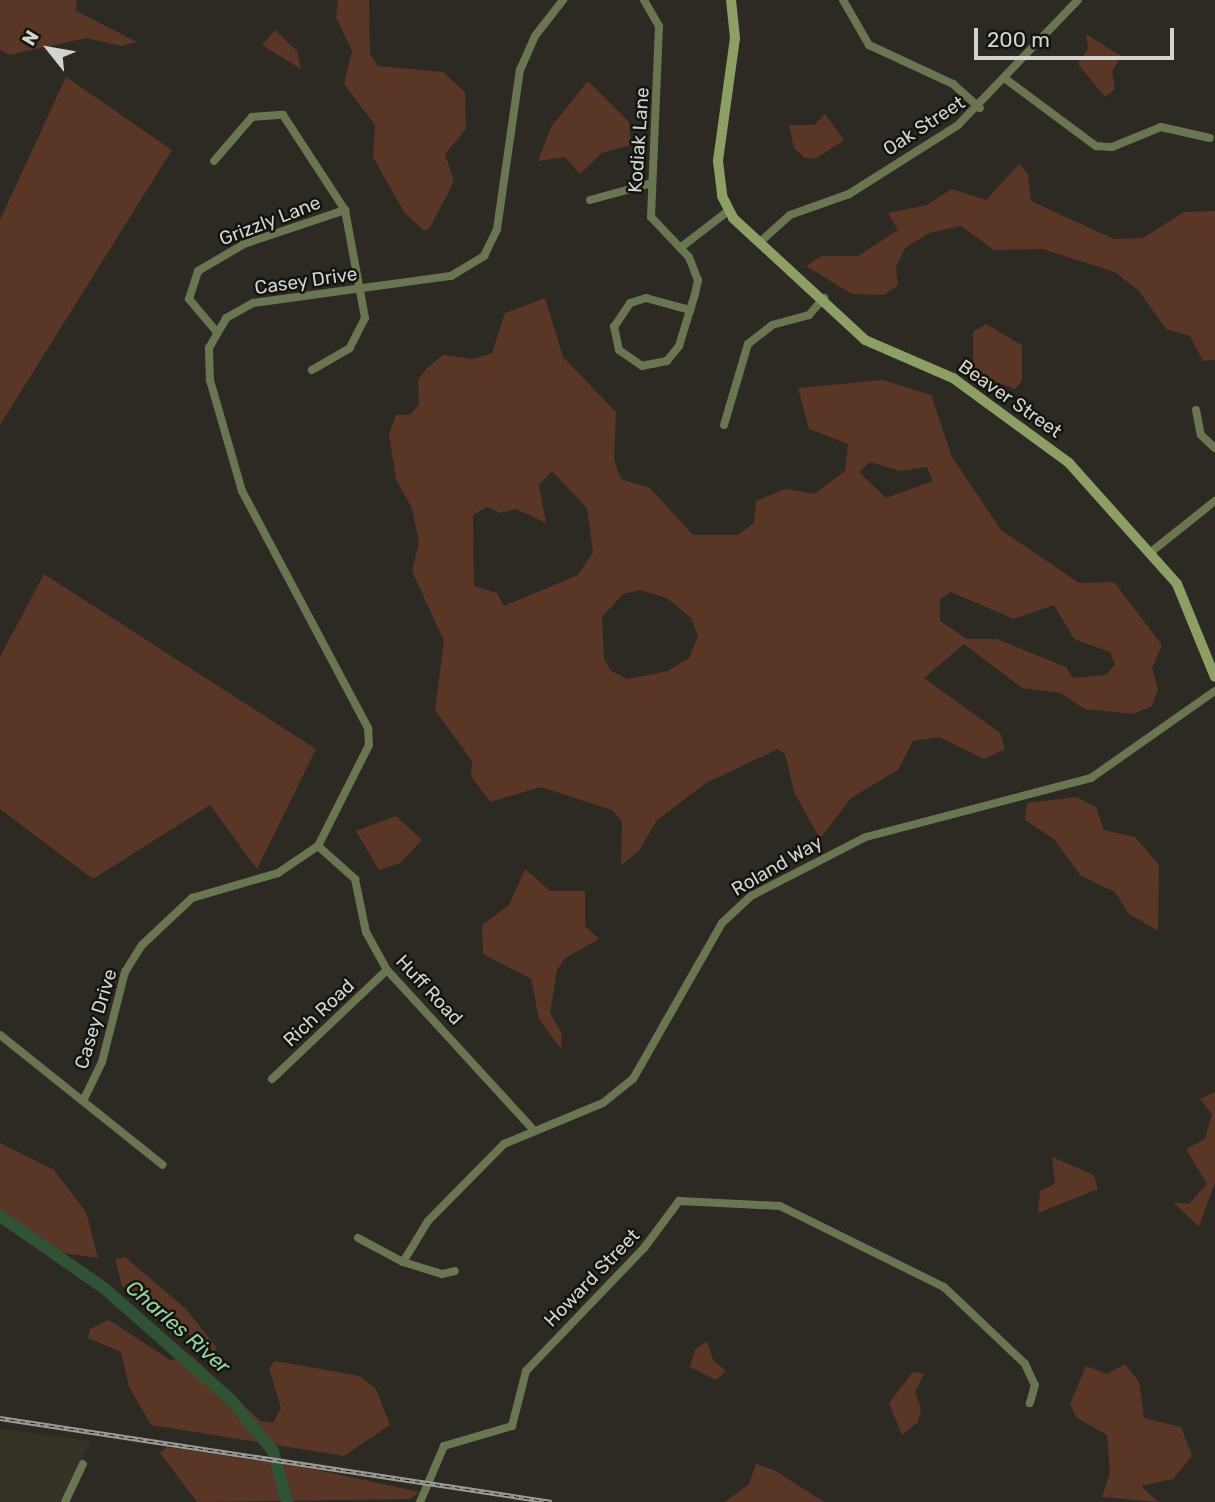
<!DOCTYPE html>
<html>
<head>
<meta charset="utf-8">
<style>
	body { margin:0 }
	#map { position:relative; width:1215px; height:1502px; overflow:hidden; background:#2c2a23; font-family:Rubik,sans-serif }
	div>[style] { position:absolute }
	.built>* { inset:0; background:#363326 }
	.green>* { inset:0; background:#5a3627 }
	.river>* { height:12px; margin:-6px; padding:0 6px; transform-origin:6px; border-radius:6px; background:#305235 }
	.street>* { height:8px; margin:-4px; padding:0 4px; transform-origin:4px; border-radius:4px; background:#6a7551 }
	.secondary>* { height:10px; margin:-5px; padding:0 5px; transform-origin:5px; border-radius:5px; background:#8e9f65 }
	.rail>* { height:4.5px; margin-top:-2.25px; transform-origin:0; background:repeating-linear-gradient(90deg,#131310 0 5px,#9c9b95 0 10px); box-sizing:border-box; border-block:2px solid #9c9b95 }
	span { translate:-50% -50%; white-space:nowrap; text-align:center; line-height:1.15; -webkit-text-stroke:5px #131310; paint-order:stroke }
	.street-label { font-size:19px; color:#d4d3ce }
	.water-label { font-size:21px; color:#99d3a1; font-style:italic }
	.north { position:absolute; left:14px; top:14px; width:70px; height:70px; -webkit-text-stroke:5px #131310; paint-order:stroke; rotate:301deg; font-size:19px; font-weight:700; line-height:28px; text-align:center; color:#d4d3ce }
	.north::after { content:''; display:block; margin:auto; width:24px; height:32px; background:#d4d3ce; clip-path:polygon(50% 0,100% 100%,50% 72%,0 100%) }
	.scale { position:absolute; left:974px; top:28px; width:200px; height:32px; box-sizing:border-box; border:4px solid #d4d3ce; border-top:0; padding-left:9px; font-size:21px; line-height:24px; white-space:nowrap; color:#d4d3ce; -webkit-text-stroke:5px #131310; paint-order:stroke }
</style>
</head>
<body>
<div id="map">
	<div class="built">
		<i style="clip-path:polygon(0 1429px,91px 1441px,60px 1502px,0 1502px)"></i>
	</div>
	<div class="green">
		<i style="clip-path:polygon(0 0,77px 0,76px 11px,137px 42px,121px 46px,86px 38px,10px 55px,0 50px)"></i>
		<i style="clip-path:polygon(338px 0,369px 0,370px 54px,378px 66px,443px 72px,465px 92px,466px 129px,445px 154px,454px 181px,430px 228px,424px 231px,404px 212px,373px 157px,375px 125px,344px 84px,352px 51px,336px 17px)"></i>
		<i style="clip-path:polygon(275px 30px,297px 51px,301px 69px,262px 45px)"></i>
		<i style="clip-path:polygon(1086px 34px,1121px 56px,1112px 72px,1115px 89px,1105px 97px,1078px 64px,1088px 48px)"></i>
		<i style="clip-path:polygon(66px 77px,172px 150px,0 425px,0 220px)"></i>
		<i style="clip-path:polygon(588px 81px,629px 122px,631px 145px,602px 153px,580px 174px,565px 157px,538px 161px,551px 127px)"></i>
		<i style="clip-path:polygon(825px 114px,844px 140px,815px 159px,805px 158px,794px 148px,789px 125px,814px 125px)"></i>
		<i style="clip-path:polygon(1019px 164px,1028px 174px,1031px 201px,1114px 239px,1143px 238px,1184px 212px,1215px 211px,1215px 360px,1203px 361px,1190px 336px,1166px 329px,1139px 291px,1115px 272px,1042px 249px,994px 250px,961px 226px,929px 233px,905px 248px,896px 267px,898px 285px,884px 295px,852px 294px,806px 266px,822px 256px,858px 256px,898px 230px,888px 213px,927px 205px,952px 189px,986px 200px)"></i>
		<i style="clip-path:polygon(evenodd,545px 298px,563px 357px,616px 412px,614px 460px,621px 479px,650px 488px,693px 535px,738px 535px,754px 523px,756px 501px,785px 489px,814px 494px,845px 471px,848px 444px,809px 429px,798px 388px,883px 380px,931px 395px,952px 457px,1001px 530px,1079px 583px,1114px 582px,1162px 645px,1152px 668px,1158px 689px,1152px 706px,1133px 714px,1084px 709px,1061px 693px,1022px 688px,964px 644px,924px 678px,1000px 733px,1005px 749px,984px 759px,939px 737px,913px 741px,898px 770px,851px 798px,820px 839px,794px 792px,785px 754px,778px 749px,706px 783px,657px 820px,639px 851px,621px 865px,622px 821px,612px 810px,541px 787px,490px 802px,471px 776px,472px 761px,435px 710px,444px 641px,412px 571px,419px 543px,412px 508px,396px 480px,389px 434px,396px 415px,410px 415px,419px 404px,418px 380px,426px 369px,443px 355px,473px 359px,492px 353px,505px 313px,545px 298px,870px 462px,900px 471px,927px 467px,933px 481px,886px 498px,859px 472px,870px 462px,545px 298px,552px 471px,587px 508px,593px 552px,578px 575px,504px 606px,497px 593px,474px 586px,473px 515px,487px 507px,500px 513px,516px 509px,546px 523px,539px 485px,552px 471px,545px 298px,640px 590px,667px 598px,691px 618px,698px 636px,689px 658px,668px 671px,628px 679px,611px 671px,604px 659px,602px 617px,623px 594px,640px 590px,545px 298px,951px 592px,1014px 619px,1054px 605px,1074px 639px,1110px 652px,1115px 664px,1106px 675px,1073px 678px,1066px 667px,997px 639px,967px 639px,940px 621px,940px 599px,951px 592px)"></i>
		<i style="clip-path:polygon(986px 324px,1022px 345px,1022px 381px,1015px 389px,973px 373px,973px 332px)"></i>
		<i style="clip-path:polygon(44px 574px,316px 749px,257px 869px,210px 805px,93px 879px,0 809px,0 657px)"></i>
		<i style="clip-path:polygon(1077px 797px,1096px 807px,1104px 830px,1135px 837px,1159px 865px,1158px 931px,1128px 913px,1115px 892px,1081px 876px,1054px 839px,1025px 820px,1027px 803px)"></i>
		<i style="clip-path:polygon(396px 816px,422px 840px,400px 863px,379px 870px,356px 831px)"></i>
		<i style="clip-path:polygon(525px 869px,550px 891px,585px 891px,585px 926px,599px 939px,565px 958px,557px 970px,550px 1013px,562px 1034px,561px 1049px,539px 1019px,531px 979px,483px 954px,482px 925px,509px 905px)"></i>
		<i style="clip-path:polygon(1215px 1092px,1215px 1182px,1199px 1227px,1173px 1202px,1189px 1204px,1207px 1184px,1186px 1149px,1205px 1139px,1212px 1114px,1200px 1099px)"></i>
		<i style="clip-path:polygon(0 1143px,54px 1170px,86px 1212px,98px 1258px,63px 1253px,0 1211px)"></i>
		<i style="clip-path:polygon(1052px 1157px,1094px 1175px,1098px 1189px,1038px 1213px,1040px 1191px,1055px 1184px)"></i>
		<i style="clip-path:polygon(125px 1257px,186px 1309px,216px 1347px,215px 1354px,122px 1286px,115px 1259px)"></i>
		<i style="clip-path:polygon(109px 1320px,170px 1360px,193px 1357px,260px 1421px,273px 1423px,281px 1408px,269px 1368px,275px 1361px,360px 1376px,376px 1389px,390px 1425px,344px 1456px,151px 1425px,129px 1387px,121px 1352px,88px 1338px,90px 1329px)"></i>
		<i style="clip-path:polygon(707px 1341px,713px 1360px,726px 1371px,716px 1380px,690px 1367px,695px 1350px)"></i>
		<i style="clip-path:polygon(1125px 1364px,1139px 1382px,1144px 1418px,1181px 1427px,1192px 1456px,1173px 1479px,1141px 1486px,1158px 1502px,1102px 1497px,1110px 1472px,1107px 1435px,1077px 1418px,1070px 1404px,1086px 1366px,1107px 1374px)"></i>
		<i style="clip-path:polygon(913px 1372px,924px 1374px,915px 1392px,921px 1408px,918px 1422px,902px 1435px,889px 1403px)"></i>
		<i style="clip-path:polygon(167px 1447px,313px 1469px,420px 1492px,410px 1499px,197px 1502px,160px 1453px)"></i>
		<i style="clip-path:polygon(756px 1464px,774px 1470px,824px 1502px,725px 1502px,749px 1484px)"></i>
	</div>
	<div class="river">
		<i style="left:0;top:1216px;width:126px;rotate:34.7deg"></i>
		<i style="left:104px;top:1288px;width:168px;rotate:41.4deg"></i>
		<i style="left:230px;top:1399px;width:67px;rotate:50.4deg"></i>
		<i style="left:273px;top:1451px;width:53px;rotate:74.6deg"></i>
	</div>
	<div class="street">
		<i style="left:644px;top:0;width:30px;rotate:60deg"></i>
		<i style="left:659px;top:26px;width:191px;rotate:92.4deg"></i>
		<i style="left:651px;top:217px;width:55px;rotate:46.5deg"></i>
		<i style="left:689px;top:257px;width:25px;rotate:69deg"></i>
		<i style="left:698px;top:280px;width:14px;rotate:102deg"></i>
		<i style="left:695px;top:294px;width:17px;rotate:107deg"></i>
		<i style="left:690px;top:310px;width:38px;rotate:107deg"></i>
		<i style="left:679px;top:346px;width:19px;rotate:129deg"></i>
		<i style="left:667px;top:361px;width:25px;rotate:169deg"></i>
		<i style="left:642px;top:366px;width:28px;rotate:-145deg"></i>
		<i style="left:619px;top:350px;width:24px;rotate:-102deg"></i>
		<i style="left:614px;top:327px;width:29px;rotate:-56deg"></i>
		<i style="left:630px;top:303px;width:17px;rotate:-17deg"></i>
		<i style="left:646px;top:298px;width:46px;rotate:15.3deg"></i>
		<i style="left:843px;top:0;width:52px;rotate:60deg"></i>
		<i style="left:869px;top:45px;width:93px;rotate:24.9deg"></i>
		<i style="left:953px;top:84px;width:36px;rotate:42deg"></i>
		<i style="left:1007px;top:80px;width:111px;rotate:36.6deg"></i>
		<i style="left:1096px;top:146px;width:16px;rotate:4deg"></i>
		<i style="left:1112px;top:147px;width:53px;rotate:-22.2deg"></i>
		<i style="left:1161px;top:127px;width:50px;rotate:12.7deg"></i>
		<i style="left:214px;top:161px;width:58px;rotate:-49.2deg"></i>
		<i style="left:252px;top:117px;width:31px;rotate:-4deg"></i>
		<i style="left:283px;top:115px;width:113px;rotate:56.9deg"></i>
		<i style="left:345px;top:210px;width:110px;rotate:79.5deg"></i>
		<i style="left:365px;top:318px;width:34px;rotate:117deg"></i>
		<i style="left:350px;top:348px;width:44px;rotate:149.9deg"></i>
		<i style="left:590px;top:200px;width:64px;rotate:-15.3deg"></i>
		<i style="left:760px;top:242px;width:40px;rotate:-42deg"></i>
		<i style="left:790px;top:215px;width:63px;rotate:-19.6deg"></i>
		<i style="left:849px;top:194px;width:129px;rotate:-32.3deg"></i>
		<i style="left:958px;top:125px;width:173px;rotate:-46.2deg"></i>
		<i style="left:680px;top:248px;width:61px;rotate:-37.6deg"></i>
		<i style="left:216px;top:331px;width:42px;rotate:-130.2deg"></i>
		<i style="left:189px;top:299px;width:29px;rotate:-72deg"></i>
		<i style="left:198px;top:271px;width:53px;rotate:-30.4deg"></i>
		<i style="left:244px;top:244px;width:107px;rotate:-18.6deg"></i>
		<i style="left:1196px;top:410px;width:25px;rotate:79deg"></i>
		<i style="left:1201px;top:435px;width:19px;rotate:43deg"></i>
		<i style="left:724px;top:425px;width:84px;rotate:-73.5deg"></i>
		<i style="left:748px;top:344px;width:31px;rotate:-38deg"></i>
		<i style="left:772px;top:325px;width:38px;rotate:-15deg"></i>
		<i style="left:809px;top:315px;width:23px;rotate:-49deg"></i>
		<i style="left:1151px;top:552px;width:82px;rotate:-38.6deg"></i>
		<i style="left:318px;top:846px;width:113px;rotate:-63.2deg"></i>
		<i style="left:369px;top:745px;width:17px;rotate:-93deg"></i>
		<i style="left:368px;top:728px;width:268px;rotate:-118deg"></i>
		<i style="left:242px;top:491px;width:116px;rotate:-106.1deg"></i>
		<i style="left:210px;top:380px;width:32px;rotate:-92deg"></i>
		<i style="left:209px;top:348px;width:34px;rotate:-60deg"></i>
		<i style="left:226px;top:318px;width:31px;rotate:-29deg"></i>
		<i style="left:253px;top:303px;width:200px;rotate:-7.8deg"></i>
		<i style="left:451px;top:276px;width:39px;rotate:-31deg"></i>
		<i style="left:484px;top:256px;width:30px;rotate:-64deg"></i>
		<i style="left:497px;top:229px;width:161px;rotate:-81.8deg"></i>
		<i style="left:520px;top:70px;width:37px;rotate:-66deg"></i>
		<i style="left:535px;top:36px;width:46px;rotate:-52.1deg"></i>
		<i style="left:0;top:1035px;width:208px;rotate:38.6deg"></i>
		<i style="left:272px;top:1079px;width:158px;rotate:-43.5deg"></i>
		<i style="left:83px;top:1101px;width:43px;rotate:-64deg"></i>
		<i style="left:102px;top:1062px;width:93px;rotate:-75.7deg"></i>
		<i style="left:125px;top:972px;width:32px;rotate:-58deg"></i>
		<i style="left:142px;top:945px;width:69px;rotate:-43.2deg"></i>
		<i style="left:192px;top:898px;width:90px;rotate:-16.2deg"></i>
		<i style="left:278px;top:873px;width:48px;rotate:-34deg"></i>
		<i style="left:318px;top:846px;width:50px;rotate:41.7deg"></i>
		<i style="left:355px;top:879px;width:54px;rotate:78.3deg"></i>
		<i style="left:366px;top:932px;width:43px;rotate:61.1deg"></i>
		<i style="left:387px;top:970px;width:214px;rotate:47.5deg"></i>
		<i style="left:358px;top:1238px;width:51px;rotate:28.1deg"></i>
		<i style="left:403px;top:1262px;width:41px;rotate:17.1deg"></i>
		<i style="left:442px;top:1274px;width:13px;rotate:-13deg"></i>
		<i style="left:403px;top:1262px;width:48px;rotate:-58.6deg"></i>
		<i style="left:428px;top:1221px;width:108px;rotate:-45.4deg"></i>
		<i style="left:504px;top:1144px;width:107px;rotate:-22.5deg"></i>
		<i style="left:603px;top:1103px;width:38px;rotate:-39deg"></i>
		<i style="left:633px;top:1079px;width:180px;rotate:-60.3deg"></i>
		<i style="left:722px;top:923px;width:40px;rotate:-43deg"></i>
		<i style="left:751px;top:896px;width:129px;rotate:-27.2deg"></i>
		<i style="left:866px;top:837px;width:233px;rotate:-14.7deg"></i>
		<i style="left:1091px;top:778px;width:151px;rotate:-35.1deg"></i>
		<i style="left:65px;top:1502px;width:42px;rotate:-64.7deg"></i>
		<i style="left:420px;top:1502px;width:61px;rotate:-66.8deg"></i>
		<i style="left:444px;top:1446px;width:71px;rotate:-16.4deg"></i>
		<i style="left:512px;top:1426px;width:57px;rotate:-75.7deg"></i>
		<i style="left:526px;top:1371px;width:170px;rotate:-46.2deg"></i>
		<i style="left:644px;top:1248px;width:59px;rotate:-53.3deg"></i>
		<i style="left:679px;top:1201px;width:101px;rotate:2.8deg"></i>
		<i style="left:780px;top:1206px;width:183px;rotate:26.3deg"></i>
		<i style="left:944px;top:1287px;width:112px;rotate:43.5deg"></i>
		<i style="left:1025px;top:1364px;width:23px;rotate:65deg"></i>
		<i style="left:1035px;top:1385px;width:19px;rotate:106deg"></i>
	</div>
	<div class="secondary">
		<i style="left:731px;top:0;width:38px;rotate:84deg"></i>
		<i style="left:735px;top:38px;width:124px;rotate:97.9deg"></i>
		<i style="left:718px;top:161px;width:35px;rotate:83deg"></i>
		<i style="left:722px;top:196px;width:25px;rotate:63deg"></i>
		<i style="left:733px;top:218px;width:180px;rotate:42.7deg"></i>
		<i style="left:865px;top:340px;width:96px;rotate:23.4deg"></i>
		<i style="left:953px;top:378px;width:144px;rotate:36.2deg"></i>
		<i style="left:1069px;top:463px;width:162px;rotate:48.2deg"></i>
		<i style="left:1177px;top:584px;width:100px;rotate:67.8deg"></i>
	</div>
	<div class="rail">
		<i style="left:0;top:1418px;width:558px;rotate:8.65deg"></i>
	</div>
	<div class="street-label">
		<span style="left:924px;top:126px;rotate:-33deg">Oak Street</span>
		<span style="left:639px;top:140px;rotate:-86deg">Kodiak Lane</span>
		<span style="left:270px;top:221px;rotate:-21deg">Grizzly Lane</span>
		<span style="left:306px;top:281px;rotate:-8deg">Casey Drive</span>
		<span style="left:1010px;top:399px;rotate:35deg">Beaver Street</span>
		<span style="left:777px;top:866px;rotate:-30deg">Roland Way</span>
		<span style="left:429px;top:990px;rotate:47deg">Huff Road</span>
		<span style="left:319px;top:1013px;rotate:-43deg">Rich Road</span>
		<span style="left:96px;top:1019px;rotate:-73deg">Casey Drive</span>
		<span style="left:592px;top:1278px;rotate:-46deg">Howard Street</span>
	</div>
	<div class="water-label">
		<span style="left:178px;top:1327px;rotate:41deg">Charles River</span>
	</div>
	<div class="north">N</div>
	<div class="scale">200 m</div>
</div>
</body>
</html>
